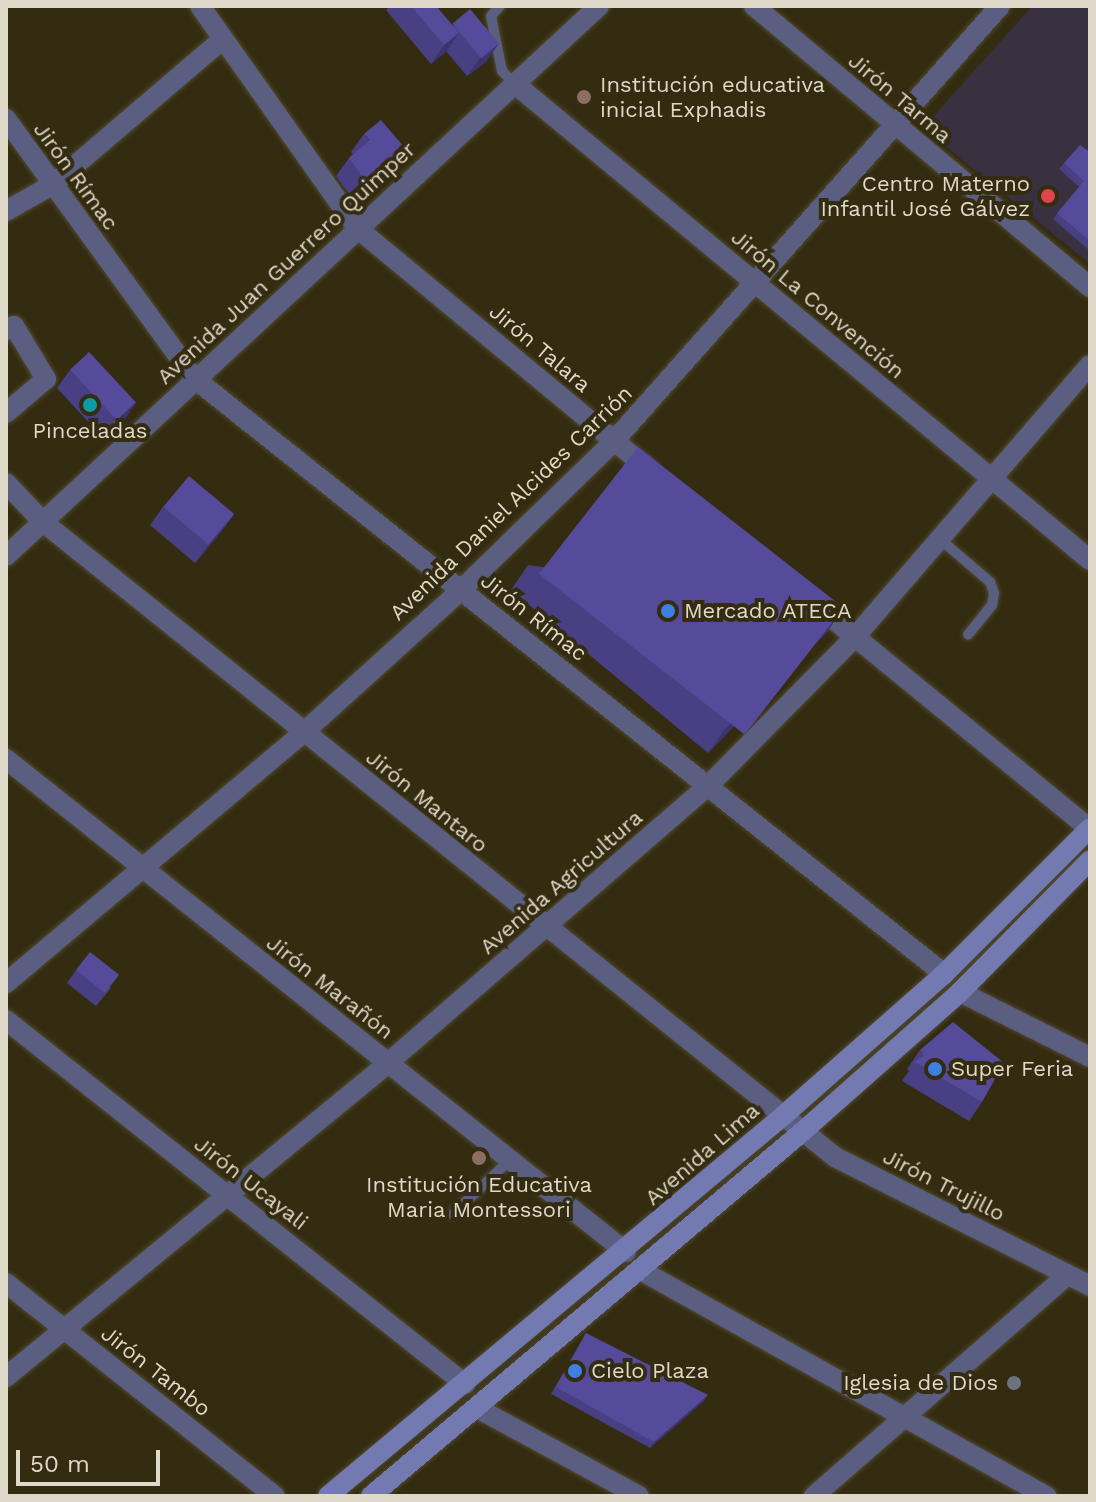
<!DOCTYPE html>
<html>
<head>
<meta charset="utf-8">
<style>
	body { margin:0 }
	#map { position:relative; width:1096px; height:1502px; overflow:hidden; background:#342c10; font-family:"Work Sans",sans-serif }
	div>[style] { position:absolute }
	.medical>* { inset:0; background:#393040 }
	.roads { filter:drop-shadow(0 0 2px #4f482e) drop-shadow(0 0 2px #4f482e) }
	.lane>* { height:10px; margin:-5px; padding:0 5px; transform-origin:5px; border-radius:5px; background:#5a5e81 }
	.street>* { height:20px; margin:-10px; padding:0 10px; transform-origin:10px; border-radius:10px; background:#5a5e81 }
	.secondary>* { height:20px; margin:-10px; padding:0 10px; transform-origin:10px; border-radius:10px; background:#7379b1 }
	.wall>* { inset:0; background:#494084 }
	.shaded-wall>* { inset:0; background:#3c346c }
	.building>* { inset:0; background:#554b9a; transform-origin:0 0 }
	.dots>* { width:22px; height:22px; translate:-50% -50%; box-sizing:border-box; border:4px solid #342c10; border-radius:50% }
	span { translate:-50% -50%; white-space:nowrap; text-align:center; line-height:1.15; -webkit-text-stroke:8px #342c10; paint-order:stroke }
	.poi-label { font-size:22px; color:#ded9c9 }
	.left { translate:0 -50%; text-align:left }
	.right { translate:-100% -50%; text-align:right }
	.street-label { font-size:22px; color:#ded9c9 }
	.frame { position:absolute; inset:0; border:8px solid #ded9c9; pointer-events:none }
	.scale { position:absolute; left:16px; top:1450px; width:144px; height:36px; box-sizing:border-box; border:4px solid #ded9c9; border-top:0; padding-left:10px; font-size:24px; line-height:28px; white-space:nowrap; color:#ded9c9; -webkit-text-stroke:6px #342c10; paint-order:stroke }
</style>
</head>
<body>
<div id="map">
	<div class="medical">
		<i style="clip-path:polygon(1032px 6px,1090px 6px,1090px 264px,923px 128px)"></i>
	</div>
	<div class="roads">
		<div class="lane">
			<i style="left:500px;top:6px;width:13px;rotate:132deg"></i>
			<i style="left:491px;top:16px;width:56px;rotate:78.7deg"></i>
			<i style="left:502px;top:71px;width:18px;rotate:45deg"></i>
			<i style="left:941px;top:540px;width:65px;rotate:40.6deg"></i>
			<i style="left:990px;top:582px;width:12px;rotate:70deg"></i>
			<i style="left:994px;top:593px;width:12px;rotate:99deg"></i>
			<i style="left:992px;top:605px;width:38px;rotate:129deg"></i>
			<i style="left:453px;top:1214px;width:79px;rotate:-43.5deg"></i>
		</div>
		<div class="street">
			<i style="left:200px;top:6px;width:272px;rotate:54.7deg"></i>
			<i style="left:357px;top:228px;width:380px;rotate:39.6deg"></i>
			<i style="left:754px;top:6px;width:438px;rotate:39.9deg"></i>
			<i style="left:515px;top:84px;width:746px;rotate:39.62deg"></i>
			<i style="left:6px;top:119px;width:321px;rotate:54deg"></i>
			<i style="left:195px;top:379px;width:957px;rotate:38.46deg"></i>
			<i style="left:6px;top:211px;width:53px;rotate:-29.5deg"></i>
			<i style="left:52px;top:185px;width:225px;rotate:-40.5deg"></i>
			<i style="left:6px;top:330px;width:9px;rotate:-27deg"></i>
			<i style="left:14px;top:326px;width:62px;rotate:58.9deg"></i>
			<i style="left:46px;top:379px;width:52px;rotate:139.6deg"></i>
			<i style="left:6px;top:483px;width:54px;rotate:46.5deg"></i>
			<i style="left:43px;top:522px;width:1015px;rotate:38.72deg"></i>
			<i style="left:835px;top:1157px;width:286px;rotate:26.8deg"></i>
			<i style="left:6px;top:556px;width:809px;rotate:-42.85deg"></i>
			<i style="left:815px;top:604px;width:354px;rotate:39.3deg"></i>
			<i style="left:6px;top:759px;width:792px;rotate:38.49deg"></i>
			<i style="left:6px;top:983px;width:390px;rotate:-40.1deg"></i>
			<i style="left:304px;top:732px;width:212px;rotate:-42.1deg"></i>
			<i style="left:461px;top:590px;width:214px;rotate:-44.2deg"></i>
			<i style="left:614px;top:441px;width:582px;rotate:-48.42deg"></i>
			<i style="left:960px;top:992px;width:145px;rotate:26.6deg"></i>
			<i style="left:6px;top:1020px;width:586px;rotate:38.42deg"></i>
			<i style="left:642px;top:1271px;width:463px;rotate:29.1deg"></i>
			<i style="left:6px;top:1283px;width:343px;rotate:38.4deg"></i>
			<i style="left:6px;top:1377px;width:494px;rotate:-39.4deg"></i>
			<i style="left:388px;top:1063px;width:423px;rotate:-40.9deg"></i>
			<i style="left:708px;top:786px;width:209px;rotate:-45.4deg"></i>
			<i style="left:855px;top:637px;width:359px;rotate:-49.2deg"></i>
			<i style="left:477px;top:1408px;width:184px;rotate:28.5deg"></i>
			<i style="left:814px;top:1496px;width:336px;rotate:-41.1deg"></i>
		</div>
		<div class="secondary">
			<i style="left:328px;top:1496px;width:593px;rotate:-39.87deg"></i>
			<i style="left:783px;top:1116px;width:215px;rotate:-41.4deg"></i>
			<i style="left:944px;top:974px;width:206px;rotate:-45deg"></i>
			<i style="left:371px;top:1496px;width:564px;rotate:-40.18deg"></i>
			<i style="left:802px;top:1132px;width:211px;rotate:-41.5deg"></i>
			<i style="left:960px;top:992px;width:185px;rotate:-45.4deg"></i>
		</div>
	</div>
	<div class="wall">
		<i style="clip-path:polygon(390px 6px,436px 6px,452px 25px,499px 43px,486px 62px,467px 76px,446px 51px,431px 64px,386px 10px)"></i>
		<i style="clip-path:polygon(364px 134px,397px 172px,357px 205px,336px 176px,349px 158px,353px 154px,351px 152px)"></i>
		<i style="clip-path:polygon(1090px 152px,1090px 251px,1053px 219px,1079px 187px,1059px 169px,1064px 163px)"></i>
		<i style="clip-path:polygon(70px 370px,123px 422px,104px 439px,57px 388px)"></i>
		<i style="clip-path:polygon(163px 507px,234px 514px,221px 532px,195px 563px,150px 525px)"></i>
		<i style="clip-path:polygon(528px 565px,843px 609px,826px 633px,708px 753px,511px 590px)"></i>
		<i style="clip-path:polygon(76px 970px,111px 988px,96px 1006px,67px 983px)"></i>
		<i style="clip-path:polygon(920px 1050px,982px 1102px,969px 1121px,902px 1081px,909px 1071px,907px 1069px)"></i>
		<i style="clip-path:polygon(586px 1333px,704px 1401px,650px 1448px,551px 1394px)"></i>
	</div>
	<div class="shaded-wall">
		<i style="clip-path:polygon(459px 33px,446px 52px,431px 64px,444px 45px)"></i>
		<i style="clip-path:polygon(499px 43px,486px 62px,467px 76px,480px 58px)"></i>
		<i style="clip-path:polygon(410px 154px,397px 172px,357px 205px,370px 187px)"></i>
		<i style="clip-path:polygon(136px 403px,123px 422px,104px 439px,117px 421px)"></i>
		<i style="clip-path:polygon(234px 514px,221px 532px,195px 563px,208px 545px)"></i>
		<i style="clip-path:polygon(843px 609px,826px 633px,708px 753px,725px 729px)"></i>
		<i style="clip-path:polygon(708px 1395px,704px 1401px,650px 1448px,654px 1442px)"></i>
	</div>
	<div class="building">
		<i style="clip-path:polygon(411px 6px,436px 6px,459px 33px,444px 45px)"></i>
		<i style="left:470px;top:9px;width:45px;height:23px;rotate:50deg"></i>
		<i style="clip-path:polygon(381px 120px,410px 154px,370px 187px,349px 158px,370px 140px,364px 134px)"></i>
		<i style="clip-path:polygon(1080px 145px,1090px 152px,1090px 241px,1057px 213px,1084px 181px,1064px 163px)"></i>
		<i style="left:89px;top:352px;width:69px;height:26px;rotate:47deg"></i>
		<i style="left:638px;top:447px;width:261px;height:161px;rotate:38deg"></i>
		<i style="left:189px;top:476px;width:59px;height:40px;rotate:40deg"></i>
		<i style="left:90px;top:952px;width:37px;height:23px;rotate:38deg"></i>
		<i style="clip-path:polygon(953px 1022px,1004px 1063px,982px 1102px,915px 1062px,924px 1055px,920px 1050px)"></i>
		<i style="clip-path:polygon(586px 1333px,708px 1395px,654px 1442px,556px 1387px)"></i>
	</div>
	<div class="dots">
		<i style="left:584px;top:97px;background:#8d6e63"></i>
		<i style="left:1048px;top:196px;background:#e0444e"></i>
		<i style="left:90px;top:405px;background:#0f9aa8"></i>
		<i style="left:668px;top:611px;background:#3f7fe0"></i>
		<i style="left:935px;top:1069px;background:#3f7fe0"></i>
		<i style="left:479px;top:1158px;background:#8d6e63"></i>
		<i style="left:575px;top:1371px;background:#3f7fe0"></i>
		<i style="left:1014px;top:1383px;background:#6b7280"></i>
	</div>
	<div class="poi-label">
		<span class="left" style="left:600px;top:97px">Institución educativa<br>inicial Exphadis</span>
		<span class="right" style="left:1030px;top:196px">Centro Materno<br>Infantil José Gálvez</span>
		<span style="left:90px;top:431px">Pinceladas</span>
		<span class="left" style="left:684px;top:611px">Mercado ATECA</span>
		<span class="left" style="left:951px;top:1069px">Super Feria</span>
		<span style="left:479px;top:1197px">Institución Educativa<br>Maria Montessori</span>
		<span class="left" style="left:591px;top:1371px">Cielo Plaza</span>
		<span class="right" style="left:998px;top:1383px">Iglesia de Dios</span>
	</div>
	<div class="street-label">
		<span style="left:900px;top:98px;rotate:40deg">Jirón Tarma</span>
		<span style="left:76px;top:176px;rotate:54deg">Jirón Rímac</span>
		<span style="left:286px;top:263px;rotate:-43deg">Avenida Juan Guerrero Quimper</span>
		<span style="left:818px;top:304px;rotate:40deg">Jirón La Convención</span>
		<span style="left:540px;top:348px;rotate:40deg">Jirón Talara</span>
		<span style="left:511px;top:503px;rotate:-44deg">Avenida Daniel Alcides Carrión</span>
		<span style="left:534px;top:617px;rotate:38deg">Jirón Rímac</span>
		<span style="left:427px;top:801px;rotate:39deg">Jirón Mantaro</span>
		<span style="left:561px;top:882px;rotate:-41deg">Avenida Agricultura</span>
		<span style="left:330px;top:987px;rotate:38deg">Jirón Marañón</span>
		<span style="left:702px;top:1154px;rotate:-41deg">Avenida Lima</span>
		<span style="left:251px;top:1183px;rotate:38deg">Jirón Ucayali</span>
		<span style="left:944px;top:1185px;rotate:27deg">Jirón Trujillo</span>
		<span style="left:156px;top:1371px;rotate:38deg">Jirón Tambo</span>
	</div>
	<div class="frame"></div>
	<div class="scale">50 m</div>
</div>
</body>
</html>
